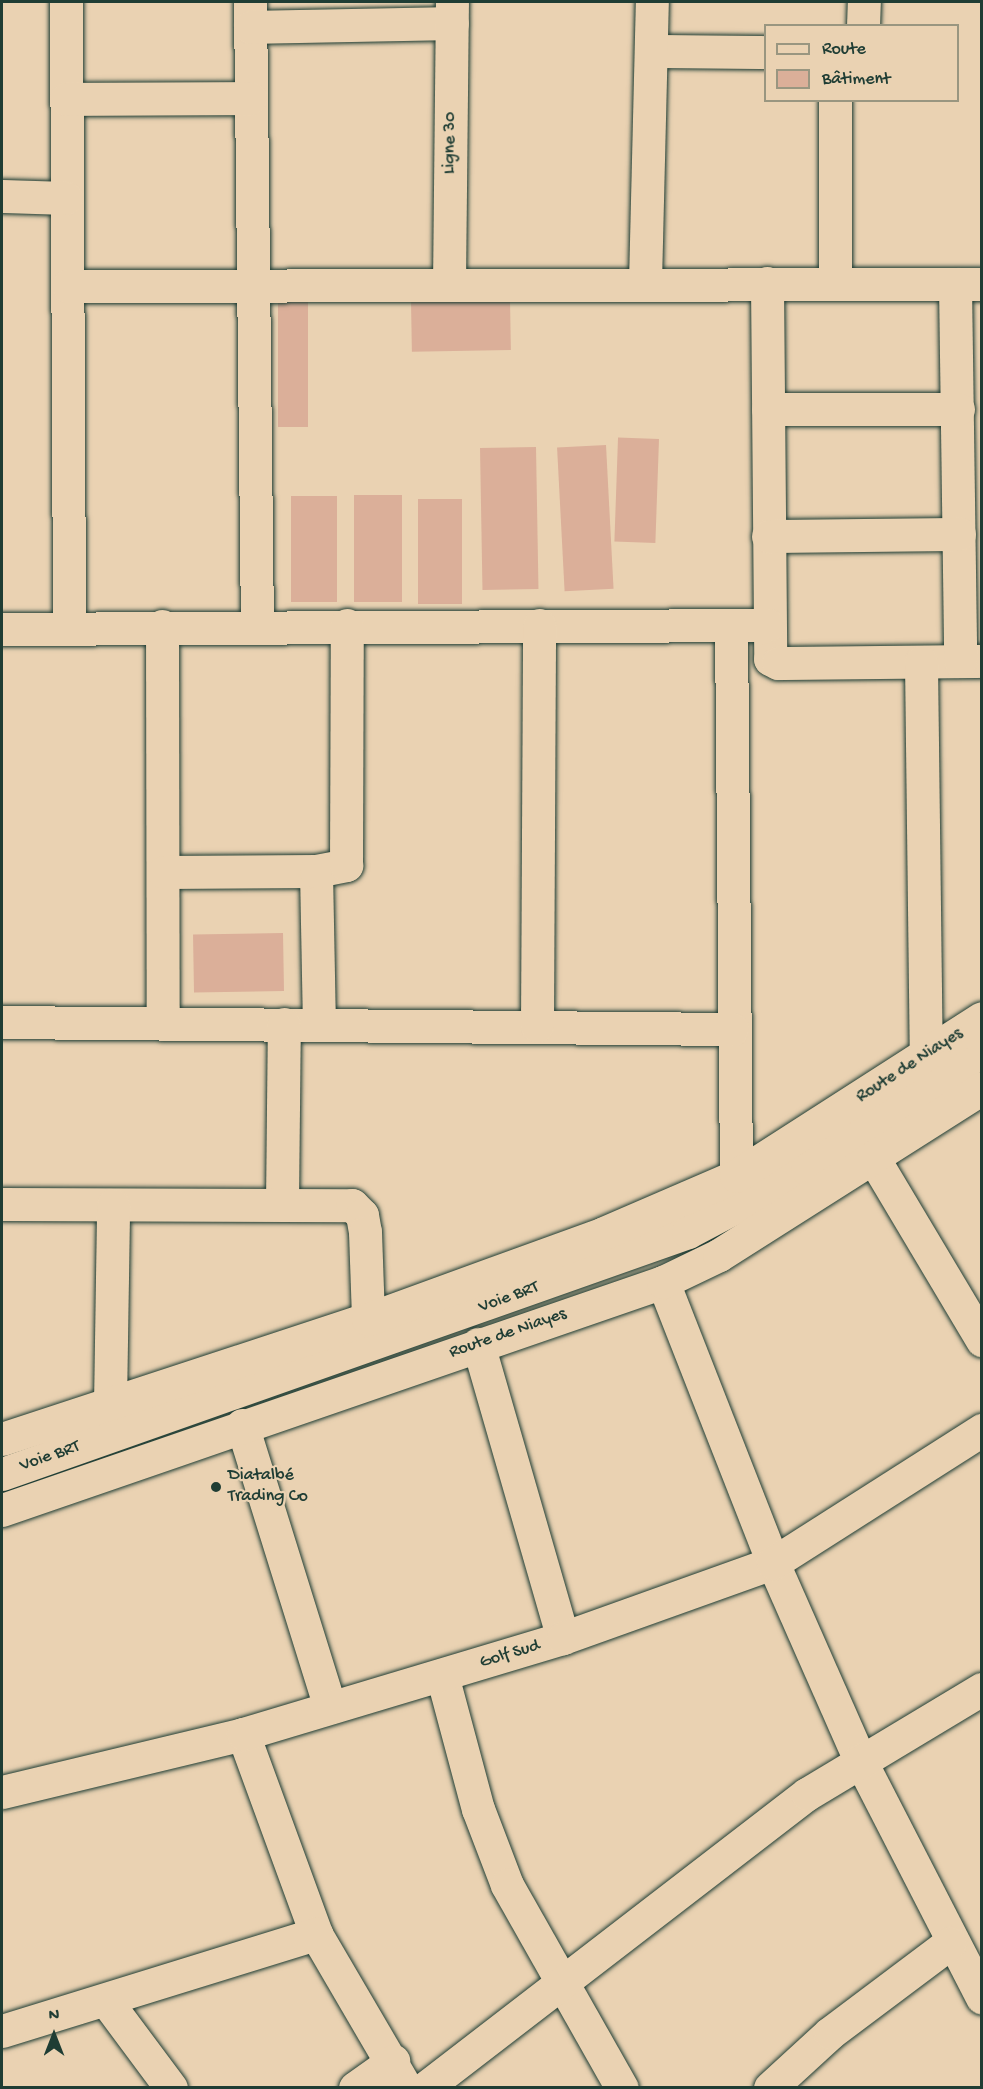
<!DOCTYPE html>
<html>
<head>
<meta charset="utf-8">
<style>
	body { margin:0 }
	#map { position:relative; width:983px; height:2089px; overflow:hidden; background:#ead2b2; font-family:"Gochi Hand",sans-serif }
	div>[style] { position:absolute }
	.building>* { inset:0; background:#dbaf99; transform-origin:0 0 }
	.roads { filter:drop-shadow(0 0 2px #1f3d34) drop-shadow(0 0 2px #1f3d34) }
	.minor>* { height:33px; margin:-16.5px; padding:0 16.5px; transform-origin:16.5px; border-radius:16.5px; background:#ead2b2 }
	.major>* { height:33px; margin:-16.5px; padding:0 16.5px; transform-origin:16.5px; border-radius:16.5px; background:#ead2b2 }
	.dots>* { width:16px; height:16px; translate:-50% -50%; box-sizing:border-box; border:3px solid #ead2b2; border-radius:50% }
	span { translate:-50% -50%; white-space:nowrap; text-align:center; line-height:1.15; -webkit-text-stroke:4.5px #ead2b2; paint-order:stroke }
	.street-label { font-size:18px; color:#1f3d34 }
	.poi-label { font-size:18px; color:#1f3d34 }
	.left { translate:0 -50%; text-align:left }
	.frame { position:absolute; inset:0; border:3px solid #1f3d34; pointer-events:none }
	.legend { position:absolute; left:764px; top:24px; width:195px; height:78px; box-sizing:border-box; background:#ead2b2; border:2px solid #999680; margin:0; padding:8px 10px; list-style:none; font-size:18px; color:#1f3d34 }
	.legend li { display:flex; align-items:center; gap:12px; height:30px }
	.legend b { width:30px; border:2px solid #999680 }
	.north { position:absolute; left:24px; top:2005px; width:60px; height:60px; -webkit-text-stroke:4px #ead2b2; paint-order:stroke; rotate:0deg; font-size:16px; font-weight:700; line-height:24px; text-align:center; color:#1f3d34 }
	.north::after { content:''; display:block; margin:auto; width:21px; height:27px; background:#1f3d34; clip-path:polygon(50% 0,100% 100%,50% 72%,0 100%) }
</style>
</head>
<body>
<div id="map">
	<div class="building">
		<i style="left:278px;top:292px;width:30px;height:135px"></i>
		<i style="left:510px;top:300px;width:50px;height:99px;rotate:89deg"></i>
		<i style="left:659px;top:439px;width:104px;height:41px;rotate:92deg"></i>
		<i style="left:606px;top:445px;width:144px;height:49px;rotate:87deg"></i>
		<i style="left:536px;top:447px;width:142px;height:56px;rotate:89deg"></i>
		<i style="left:354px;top:495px;width:48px;height:107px"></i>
		<i style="left:291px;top:496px;width:46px;height:106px"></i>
		<i style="left:418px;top:499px;width:44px;height:105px"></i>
		<i style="left:283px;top:933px;width:58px;height:90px;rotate:89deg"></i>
	</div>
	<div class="roads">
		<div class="minor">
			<i style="left:66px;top:2px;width:625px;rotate:89.72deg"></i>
			<i style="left:250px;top:2px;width:624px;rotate:89.36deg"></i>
			<i style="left:863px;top:26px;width:24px;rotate:-88deg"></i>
			<i style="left:250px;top:27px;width:202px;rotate:-1.1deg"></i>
			<i style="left:652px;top:51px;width:114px;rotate:0.5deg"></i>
			<i style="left:66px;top:99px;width:184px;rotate:-0.3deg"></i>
			<i style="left:835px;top:100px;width:183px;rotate:90deg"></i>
			<i style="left:2px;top:196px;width:64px;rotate:1.8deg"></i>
			<i style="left:645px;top:282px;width:280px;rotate:-88.6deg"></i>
			<i style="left:767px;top:283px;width:376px;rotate:89.5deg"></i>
			<i style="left:770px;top:659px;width:9px;rotate:27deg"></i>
			<i style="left:778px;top:663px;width:204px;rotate:-0.6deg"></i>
			<i style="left:449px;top:284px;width:282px;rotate:-89.4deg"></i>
			<i style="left:955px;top:284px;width:377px;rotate:89.2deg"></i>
			<i style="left:68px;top:286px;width:914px;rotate:-0.13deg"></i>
			<i style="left:768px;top:409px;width:190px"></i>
			<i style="left:768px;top:536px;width:191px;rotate:-0.6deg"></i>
			<i style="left:162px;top:626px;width:396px;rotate:89.9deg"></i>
			<i style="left:731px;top:626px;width:550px;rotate:89.48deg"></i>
			<i style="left:2px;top:629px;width:766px;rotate:-0.3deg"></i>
			<i style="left:921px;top:662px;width:395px;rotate:89.3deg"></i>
			<i style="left:316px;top:871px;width:153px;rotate:88.9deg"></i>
			<i style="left:164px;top:872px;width:152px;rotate:-0.4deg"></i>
			<i style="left:316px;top:871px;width:31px;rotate:-11deg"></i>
			<i style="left:346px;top:865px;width:240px;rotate:-89.8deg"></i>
			<i style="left:2px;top:1022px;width:730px;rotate:0.55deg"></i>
			<i style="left:537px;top:1026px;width:401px;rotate:-89.7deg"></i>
			<i style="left:874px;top:1159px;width:211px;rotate:59.2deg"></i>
			<i style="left:282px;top:1203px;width:179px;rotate:-89.4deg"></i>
			<i style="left:2px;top:1204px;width:350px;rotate:0.2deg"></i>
			<i style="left:352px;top:1205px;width:14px;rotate:45deg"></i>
			<i style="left:362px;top:1215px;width:17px;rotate:80deg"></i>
			<i style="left:365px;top:1232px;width:87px;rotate:88deg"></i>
			<i style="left:663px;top:1282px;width:302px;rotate:68.6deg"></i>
			<i style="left:773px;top:1563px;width:215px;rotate:66.2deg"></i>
			<i style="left:860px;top:1760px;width:267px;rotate:62.8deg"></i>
			<i style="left:478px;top:1344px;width:306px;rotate:73.9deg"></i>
			<i style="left:110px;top:1405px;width:200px;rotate:-89.1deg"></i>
			<i style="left:242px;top:1425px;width:295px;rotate:72.7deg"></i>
			<i style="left:2px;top:1474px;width:727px;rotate:-19.43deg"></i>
			<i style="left:688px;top:1232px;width:135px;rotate:-27.9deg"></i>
			<i style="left:807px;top:1169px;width:212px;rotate:-34.2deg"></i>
			<i style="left:442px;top:1675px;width:139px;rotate:75deg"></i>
			<i style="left:478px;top:1809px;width:81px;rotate:69.1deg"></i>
			<i style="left:507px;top:1885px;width:233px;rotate:60.5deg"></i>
			<i style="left:243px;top:1734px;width:213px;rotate:69.9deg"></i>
			<i style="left:316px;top:1934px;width:178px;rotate:59.7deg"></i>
			<i style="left:2px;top:1792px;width:248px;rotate:-13.5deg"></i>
			<i style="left:243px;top:1734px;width:334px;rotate:-16.7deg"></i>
			<i style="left:563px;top:1638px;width:223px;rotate:-19.7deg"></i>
			<i style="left:773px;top:1563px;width:248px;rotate:-32.5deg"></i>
			<i style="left:107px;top:2002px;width:107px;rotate:53.3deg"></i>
			<i style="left:2px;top:2031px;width:329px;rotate:-17.2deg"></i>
			<i style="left:355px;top:2088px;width:47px;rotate:-35.4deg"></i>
			<i style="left:425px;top:2088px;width:482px;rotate:-37.6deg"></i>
			<i style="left:807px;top:1794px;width:204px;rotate:-31deg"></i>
			<i style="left:770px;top:2088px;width:81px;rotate:-42.5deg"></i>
			<i style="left:830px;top:2033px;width:150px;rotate:-36.9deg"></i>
		</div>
		<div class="major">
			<i style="left:2px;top:1439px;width:385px;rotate:-18.2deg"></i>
			<i style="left:368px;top:1319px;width:251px;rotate:-20deg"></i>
			<i style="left:604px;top:1233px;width:144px;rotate:-23.4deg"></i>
			<i style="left:736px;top:1176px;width:292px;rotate:-32.7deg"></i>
			<i style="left:2px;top:1510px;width:699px;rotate:-19.03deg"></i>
			<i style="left:663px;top:1282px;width:62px;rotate:-25.7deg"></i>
			<i style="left:719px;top:1255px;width:312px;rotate:-32.4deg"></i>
		</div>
	</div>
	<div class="dots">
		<i style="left:216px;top:1487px;background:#1f3d34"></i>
	</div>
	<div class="street-label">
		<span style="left:451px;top:143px;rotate:-89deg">Ligne 30</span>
		<span style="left:910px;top:1066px;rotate:-33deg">Route de Niayes</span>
		<span style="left:509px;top:1298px;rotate:-20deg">Voie BRT</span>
		<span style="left:508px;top:1334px;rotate:-19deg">Route de Niayes</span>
		<span style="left:50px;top:1457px;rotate:-19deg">Voie BRT</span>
		<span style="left:510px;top:1655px;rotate:-17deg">Golf Sud</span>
	</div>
	<div class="poi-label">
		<span class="left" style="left:228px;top:1487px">Diatalbé<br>Trading Co</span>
	</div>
	<div class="frame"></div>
	<ul class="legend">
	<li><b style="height:8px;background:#ead2b2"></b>Route</li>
	<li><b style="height:16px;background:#dbaf99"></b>Bâtiment</li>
	</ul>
	<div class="north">N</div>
</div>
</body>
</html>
